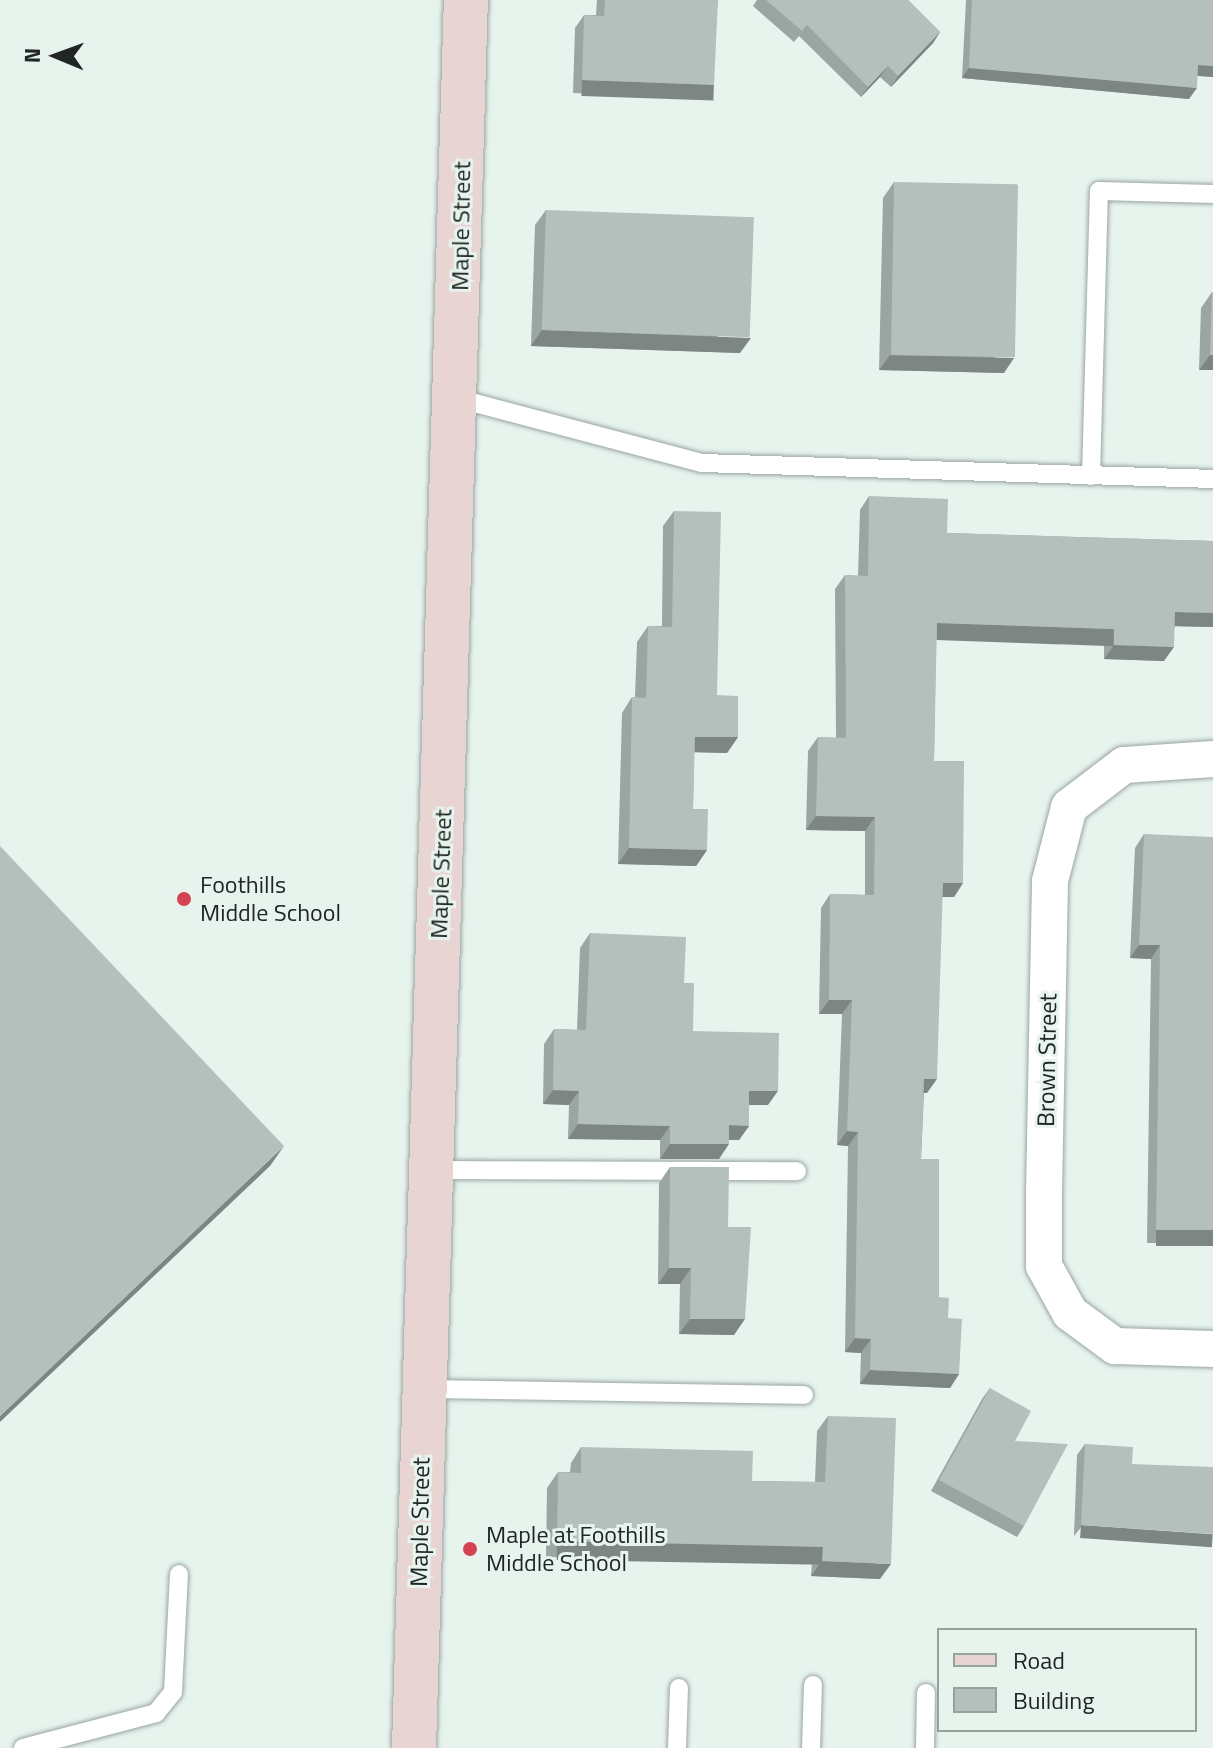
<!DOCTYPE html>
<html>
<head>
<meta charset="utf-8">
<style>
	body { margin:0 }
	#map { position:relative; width:1213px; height:1748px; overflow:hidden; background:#e7f4ee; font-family:"Titillium Web",sans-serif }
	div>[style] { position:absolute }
	.roads { filter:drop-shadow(0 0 2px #99a5a0) drop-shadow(0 0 2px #99a5a0) }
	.lane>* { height:18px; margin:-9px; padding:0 9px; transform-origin:9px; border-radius:9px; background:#fff }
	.street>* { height:36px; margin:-18px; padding:0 18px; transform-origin:18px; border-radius:18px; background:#fff }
	.secondary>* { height:44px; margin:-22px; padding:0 22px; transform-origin:22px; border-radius:22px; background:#e9d4d4 }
	.wall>* { inset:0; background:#9ba5a1 }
	.shaded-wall>* { inset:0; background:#7e8683; transform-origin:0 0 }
	.building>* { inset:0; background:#b4c0bb; transform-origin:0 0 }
	.dots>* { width:22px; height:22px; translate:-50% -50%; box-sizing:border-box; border:4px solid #e7f4ee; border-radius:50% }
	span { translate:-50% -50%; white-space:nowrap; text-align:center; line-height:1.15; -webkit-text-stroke:6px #e7f4ee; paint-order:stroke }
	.street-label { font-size:24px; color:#212624 }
	.poi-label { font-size:24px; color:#212624 }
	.left { translate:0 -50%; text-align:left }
	.legend { position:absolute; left:937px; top:1628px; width:260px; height:104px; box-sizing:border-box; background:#e7f4ee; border:2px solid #98a29d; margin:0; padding:10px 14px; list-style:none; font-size:24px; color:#212624 }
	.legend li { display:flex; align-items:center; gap:16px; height:40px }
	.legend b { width:40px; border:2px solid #98a29d }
	.north { position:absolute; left:16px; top:16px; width:80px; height:80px; -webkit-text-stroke:6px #e7f4ee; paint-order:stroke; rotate:271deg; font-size:22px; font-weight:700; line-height:32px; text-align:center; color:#212624 }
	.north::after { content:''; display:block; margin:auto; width:28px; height:36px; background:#212624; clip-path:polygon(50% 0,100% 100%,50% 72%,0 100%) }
</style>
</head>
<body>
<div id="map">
	<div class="roads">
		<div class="lane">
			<i style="left:456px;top:398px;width:254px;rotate:14.8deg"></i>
			<i style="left:702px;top:463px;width:511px;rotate:1.79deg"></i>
			<i style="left:1091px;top:476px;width:285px;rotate:-88.4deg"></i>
			<i style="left:1099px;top:191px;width:114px;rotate:1.5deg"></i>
			<i style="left:431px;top:1170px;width:366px;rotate:0.2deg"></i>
			<i style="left:423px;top:1389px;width:381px;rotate:0.9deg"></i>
			<i style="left:23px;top:1748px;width:138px;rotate:-14.7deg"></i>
			<i style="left:156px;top:1713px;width:27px;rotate:-51deg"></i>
			<i style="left:173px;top:1692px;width:118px;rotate:-87.1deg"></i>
			<i style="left:677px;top:1748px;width:60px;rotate:-88.1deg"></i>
			<i style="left:811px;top:1748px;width:63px;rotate:-88.2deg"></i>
			<i style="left:925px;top:1748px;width:55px;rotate:-89deg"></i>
		</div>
		<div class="street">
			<i style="left:1213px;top:759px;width:89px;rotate:176.1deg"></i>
			<i style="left:1124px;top:765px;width:69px;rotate:142.6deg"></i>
			<i style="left:1069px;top:807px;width:76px;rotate:104.4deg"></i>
			<i style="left:1050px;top:881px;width:311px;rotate:91.1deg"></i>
			<i style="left:1044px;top:1192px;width:74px;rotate:90deg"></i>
			<i style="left:1044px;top:1266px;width:54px;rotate:61deg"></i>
			<i style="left:1070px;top:1313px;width:56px;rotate:36.3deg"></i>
			<i style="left:1115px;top:1346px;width:98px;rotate:1.8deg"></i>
		</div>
		<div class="secondary">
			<i style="left:414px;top:1748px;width:1749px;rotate:-88.3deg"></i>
		</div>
	</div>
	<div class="wall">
		<i style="clip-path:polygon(597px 0,718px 0,705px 98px,573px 93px,575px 28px,584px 15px,596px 15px)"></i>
		<i style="clip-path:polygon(757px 0,908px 0,940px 32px,933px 43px,891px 87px,880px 77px,861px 97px,799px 36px,794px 42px,753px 6px)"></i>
		<i style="clip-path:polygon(966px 0,1213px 0,1213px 77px,1197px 76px,1189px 99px,962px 78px)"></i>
		<i style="clip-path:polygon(894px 182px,1004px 373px,879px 370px,883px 198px)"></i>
		<i style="clip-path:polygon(546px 210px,740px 353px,531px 346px,535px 225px)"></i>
		<i style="clip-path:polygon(1212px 292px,1213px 370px,1199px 370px,1201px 308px)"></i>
		<i style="clip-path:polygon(869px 496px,947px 533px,1213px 541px,1213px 627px,1175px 626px,1164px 661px,1104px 659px,1104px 643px,936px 637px,934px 761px,963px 883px,954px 897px,942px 897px,927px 1093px,924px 1093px,921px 1159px,939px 1297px,948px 1318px,959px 1374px,950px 1388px,860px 1384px,861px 1353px,845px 1352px,848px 1146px,837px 1145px,842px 1014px,819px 1014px,821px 908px,830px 894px,865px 895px,865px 831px,806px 830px,808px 751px,818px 737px,836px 738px,835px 589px,845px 575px,858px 576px,860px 510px)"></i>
		<i style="clip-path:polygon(674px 511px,717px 695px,738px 737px,727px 753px,694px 752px,693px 809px,707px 850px,696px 866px,618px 864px,622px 713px,632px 697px,635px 697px,637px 642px,648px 626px,662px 626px,663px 526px)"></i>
		<i style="clip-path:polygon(1144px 834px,1213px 1243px,1147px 1243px,1151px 959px,1130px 958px,1135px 848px)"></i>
		<i style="clip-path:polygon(590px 933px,684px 983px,693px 1031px,768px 1105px,749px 1105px,749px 1126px,739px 1140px,729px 1140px,719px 1159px,660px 1159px,660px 1140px,568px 1139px,569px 1105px,543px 1104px,544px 1044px,554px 1029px,577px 1030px,580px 948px)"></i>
		<i style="clip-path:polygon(670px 1167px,728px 1227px,734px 1335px,679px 1334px,680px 1284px,658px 1284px,659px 1183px)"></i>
		<i style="clip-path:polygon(990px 1388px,1015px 1441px,1024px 1526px,1017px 1537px,931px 1491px,982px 1399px)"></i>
		<i style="clip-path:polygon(828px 1416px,880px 1579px,811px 1576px,812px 1562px,546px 1557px,547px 1488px,558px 1472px,570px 1472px,571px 1463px,581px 1447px,752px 1481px,815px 1482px,817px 1431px)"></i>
		<i style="clip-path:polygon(1085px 1444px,1132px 1464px,1074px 1536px,1077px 1455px)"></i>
	</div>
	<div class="shaded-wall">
		<i style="clip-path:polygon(940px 32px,933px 43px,891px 87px,898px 76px)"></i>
		<i style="clip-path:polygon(1198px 65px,1213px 66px,1213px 77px,1190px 75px)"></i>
		<i style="clip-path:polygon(888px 66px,880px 77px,861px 97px,868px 87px)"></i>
		<i style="clip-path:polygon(969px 68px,1197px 88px,1189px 99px,962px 78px)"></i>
		<i style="left:582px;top:80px;width:132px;height:16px;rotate:2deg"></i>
		<i style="clip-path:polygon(542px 330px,751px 338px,740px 353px,531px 346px)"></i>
		<i style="clip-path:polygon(890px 355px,1014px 358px,1004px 373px,879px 370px)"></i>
		<i style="clip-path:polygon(1210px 355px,1213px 355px,1213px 370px,1199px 370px)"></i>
		<i style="clip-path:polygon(1175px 612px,1213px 613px,1213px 627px,1165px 626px)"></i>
		<i style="left:937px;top:623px;width:177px;height:17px;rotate:2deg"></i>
		<i style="clip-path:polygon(1114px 645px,1174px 647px,1164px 661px,1104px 659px)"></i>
		<i style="clip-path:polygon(695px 737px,738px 737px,727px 753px,684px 752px)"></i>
		<i style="clip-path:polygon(816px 816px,875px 817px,865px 831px,806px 830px)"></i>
		<i style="clip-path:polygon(629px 848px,707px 850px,696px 866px,618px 864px)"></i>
		<i style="clip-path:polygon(943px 883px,963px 883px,954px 897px,933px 897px)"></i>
		<i style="clip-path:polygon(1139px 945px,1160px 945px,1151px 959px,1130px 958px)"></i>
		<i style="clip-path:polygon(829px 1000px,852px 1000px,842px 1014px,819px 1014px)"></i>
		<i style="clip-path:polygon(924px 1079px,937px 1079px,927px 1093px,915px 1093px)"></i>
		<i style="clip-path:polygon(553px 1090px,579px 1091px,569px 1105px,543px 1104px)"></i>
		<i style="clip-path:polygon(749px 1091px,778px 1091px,768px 1105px,739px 1105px)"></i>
		<i style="clip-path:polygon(578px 1124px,670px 1126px,660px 1140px,568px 1139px)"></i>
		<i style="clip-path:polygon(729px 1125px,749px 1126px,739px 1140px,719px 1140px)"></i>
		<i style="clip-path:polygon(847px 1131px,858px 1132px,848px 1146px,837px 1145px)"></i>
		<i style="clip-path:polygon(670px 1144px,729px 1144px,719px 1159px,660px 1159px)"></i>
		<i style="clip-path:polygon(284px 1146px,270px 1166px,0 1422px,0 1416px)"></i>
		<i style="left:1156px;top:1230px;width:57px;height:16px"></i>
		<i style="clip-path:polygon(669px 1268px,691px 1268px,680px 1284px,658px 1284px)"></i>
		<i style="clip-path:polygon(690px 1319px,745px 1319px,734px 1335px,679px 1334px)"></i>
		<i style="clip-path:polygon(855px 1338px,871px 1339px,861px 1353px,845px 1352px)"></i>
		<i style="clip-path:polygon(870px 1370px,959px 1374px,950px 1388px,860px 1384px)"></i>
		<i style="left:1081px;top:1525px;width:132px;height:13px;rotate:4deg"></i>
		<i style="left:557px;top:1541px;width:266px;height:19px;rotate:1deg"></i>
		<i style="clip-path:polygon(822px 1561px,891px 1564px,880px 1579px,811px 1576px)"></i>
	</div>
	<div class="building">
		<i style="clip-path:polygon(605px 0,718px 0,714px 85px,582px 80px,584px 15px,604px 16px)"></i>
		<i style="clip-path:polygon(766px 0,908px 0,940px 32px,898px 76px,888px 66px,868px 87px,807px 25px,802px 31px)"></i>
		<i style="clip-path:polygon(972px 0,1213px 0,1213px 66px,1198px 65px,1197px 88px,969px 68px)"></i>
		<i style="left:894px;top:182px;width:124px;height:173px;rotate:1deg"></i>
		<i style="left:546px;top:210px;width:208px;height:120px;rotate:2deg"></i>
		<i style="clip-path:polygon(1212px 292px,1213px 292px,1213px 355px,1210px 355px)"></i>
		<i style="clip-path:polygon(869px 496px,948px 499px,947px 533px,1213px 541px,1213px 613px,1175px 612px,1174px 647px,1114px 645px,1114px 629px,937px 623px,934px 761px,964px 761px,963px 883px,943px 883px,937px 1079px,924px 1079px,921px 1159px,939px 1159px,939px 1297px,949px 1298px,948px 1318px,962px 1319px,959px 1374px,870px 1370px,871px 1339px,855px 1338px,858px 1132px,847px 1131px,852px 1000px,829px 1000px,830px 894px,874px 895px,875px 817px,816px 816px,818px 737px,846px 738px,845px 575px,868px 576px)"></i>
		<i style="clip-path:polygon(674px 511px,721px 512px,717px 695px,738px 696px,738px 737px,695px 737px,693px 809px,708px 809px,707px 850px,629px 848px,632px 697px,646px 698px,648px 626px,672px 627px)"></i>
		<i style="clip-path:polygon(1144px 834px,1213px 837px,1213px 1230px,1156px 1230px,1160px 945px,1139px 945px)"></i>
		<i style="clip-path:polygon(0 846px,284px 1146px,0 1416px)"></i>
		<i style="clip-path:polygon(590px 933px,686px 937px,684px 983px,694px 983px,693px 1031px,779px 1033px,778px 1091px,749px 1091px,749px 1126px,729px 1125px,729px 1144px,670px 1144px,670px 1126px,578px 1124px,579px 1091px,553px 1090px,554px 1029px,586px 1030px)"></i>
		<i style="clip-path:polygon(670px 1167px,729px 1167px,728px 1227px,751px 1227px,745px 1319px,690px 1319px,691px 1268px,669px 1268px)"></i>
		<i style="clip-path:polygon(990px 1388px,1031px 1411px,1015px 1441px,1068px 1444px,1024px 1526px,939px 1480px)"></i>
		<i style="clip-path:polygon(828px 1416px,896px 1418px,891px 1564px,822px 1561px,823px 1547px,557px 1541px,558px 1472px,581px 1473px,581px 1447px,753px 1451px,752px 1481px,825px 1482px)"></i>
		<i style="clip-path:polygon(1085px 1444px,1133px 1447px,1132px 1464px,1213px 1467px,1213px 1534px,1081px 1525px)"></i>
	</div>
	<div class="dots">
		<i style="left:184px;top:899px;background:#d34351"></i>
		<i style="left:470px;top:1549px;background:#d34351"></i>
	</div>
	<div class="street-label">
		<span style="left:461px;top:226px;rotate:-89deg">Maple Street</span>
		<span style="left:441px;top:874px;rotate:-88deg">Maple Street</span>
		<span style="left:1047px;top:1060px;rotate:-89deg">Brown Street</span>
		<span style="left:420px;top:1522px;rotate:-89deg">Maple Street</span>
	</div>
	<div class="poi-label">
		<span class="left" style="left:200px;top:899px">Foothills<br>Middle School</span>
		<span class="left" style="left:486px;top:1549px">Maple at Foothills<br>Middle School</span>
	</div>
	<ul class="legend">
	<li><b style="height:10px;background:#e9d4d4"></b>Road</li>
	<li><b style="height:22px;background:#b4c0bb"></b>Building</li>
	</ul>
	<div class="north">N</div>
</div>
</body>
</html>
